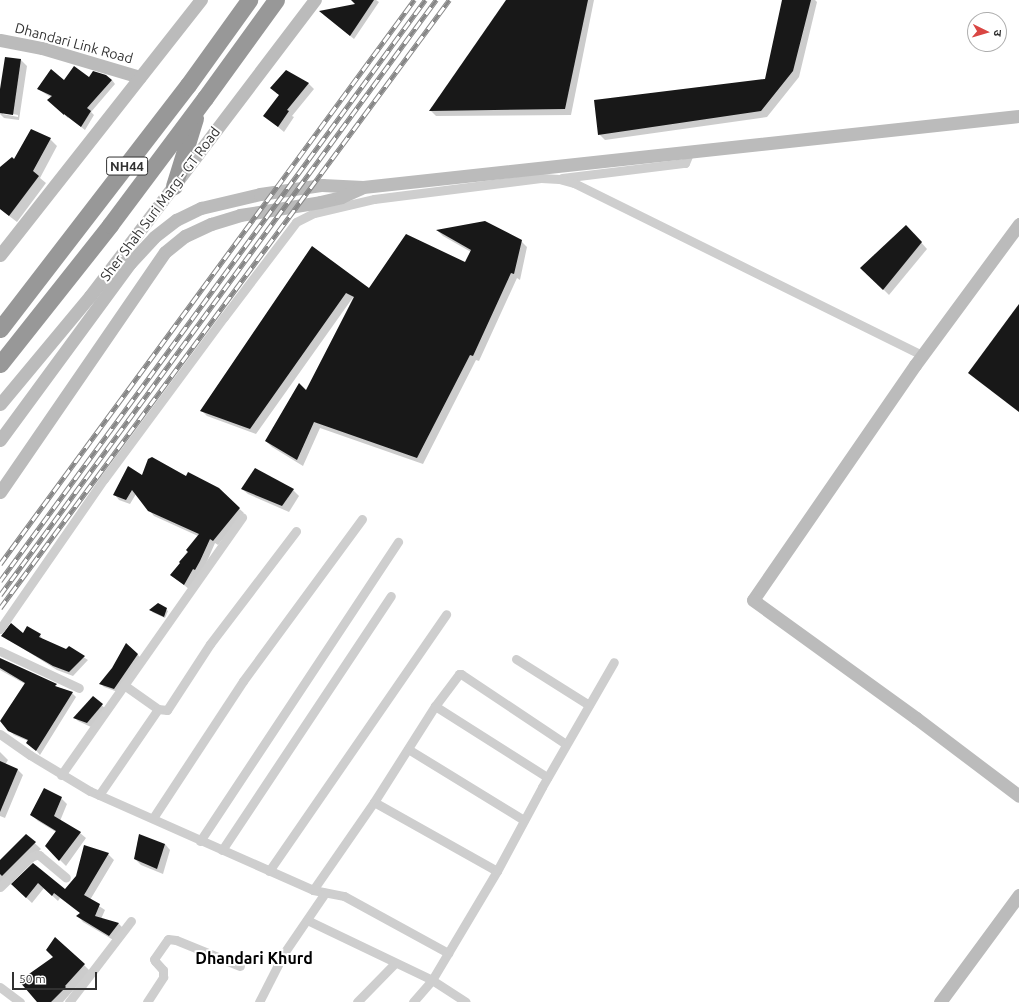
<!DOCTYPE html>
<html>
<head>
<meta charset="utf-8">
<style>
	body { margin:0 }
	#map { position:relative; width:1019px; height:1002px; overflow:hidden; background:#fff; font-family:Ubuntu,"Noto Sans Devanagari",sans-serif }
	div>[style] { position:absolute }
	.shadow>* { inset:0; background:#0003 }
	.building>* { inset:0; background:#181818 }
	.street>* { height:9px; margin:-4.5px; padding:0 4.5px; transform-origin:4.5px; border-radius:4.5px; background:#cecece }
	.secondary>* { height:13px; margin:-6.5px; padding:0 6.5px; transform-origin:6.5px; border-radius:6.5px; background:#bbb }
	.highway>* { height:17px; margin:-8.5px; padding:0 8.5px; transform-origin:8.5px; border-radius:8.5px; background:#989898 }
	.rail>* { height:4.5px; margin-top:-2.25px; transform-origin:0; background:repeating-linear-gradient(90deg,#fff 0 9px,#868686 0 18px); box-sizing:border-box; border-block:1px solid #868686 }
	span { translate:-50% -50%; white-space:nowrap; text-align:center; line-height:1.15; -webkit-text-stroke:4px #fff; paint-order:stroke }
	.shield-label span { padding:1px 3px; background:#fff; border:1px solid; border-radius:3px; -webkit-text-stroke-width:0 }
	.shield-label { font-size:13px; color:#313131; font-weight:700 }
	.street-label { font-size:14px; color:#313131 }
	.quarter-label { font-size:16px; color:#000; font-weight:700 }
	.north { position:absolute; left:967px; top:12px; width:40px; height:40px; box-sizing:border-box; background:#fff; border:1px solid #adadad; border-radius:50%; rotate:95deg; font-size:11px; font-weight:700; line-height:16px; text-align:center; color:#313131 }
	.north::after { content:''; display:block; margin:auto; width:14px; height:18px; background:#d94643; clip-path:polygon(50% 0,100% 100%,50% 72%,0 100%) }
	.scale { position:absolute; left:12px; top:972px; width:85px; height:18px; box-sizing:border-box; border:2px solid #313131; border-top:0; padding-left:5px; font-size:12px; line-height:14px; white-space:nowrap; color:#313131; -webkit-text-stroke:3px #fff; paint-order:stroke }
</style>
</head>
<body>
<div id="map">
	<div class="shadow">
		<i style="clip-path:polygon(352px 0,376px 0,379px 2px,354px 39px,324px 15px,357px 4px)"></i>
		<i style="clip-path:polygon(507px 0,594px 0,571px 115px,436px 116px,430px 110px)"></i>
		<i style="clip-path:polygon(783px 0,815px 0,817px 2px,799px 77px,767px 117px,605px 140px,599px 134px,766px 80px)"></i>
		<i style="clip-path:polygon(evenodd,6px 58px,21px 60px,27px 66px,19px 120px,4px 118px,0 114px,0 96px,6px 58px,3px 112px,18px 115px,18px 117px,3px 114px,3px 112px)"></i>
		<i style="clip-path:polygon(286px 71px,309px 84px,314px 89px,292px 116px,294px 117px,284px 132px,265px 116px,280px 95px,276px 93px)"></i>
		<i style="clip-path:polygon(90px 78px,112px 80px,115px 84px,91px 112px,94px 115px,85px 130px,68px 117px,68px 118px,49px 100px,52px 98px,38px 89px,65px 82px)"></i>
		<i style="clip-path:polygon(50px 139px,57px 146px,40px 178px,46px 183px,17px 222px,0 209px,0 169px)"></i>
		<i style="clip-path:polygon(438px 231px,521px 241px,527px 247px,520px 280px,517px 278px,479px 361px,476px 360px,423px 464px,320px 428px,303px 466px,272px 447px,266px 441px,306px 392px,354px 296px,256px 434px,207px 416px,201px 410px,312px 248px,370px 290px,466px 263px,471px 252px,443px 236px)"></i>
		<i style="clip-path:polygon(912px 232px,927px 249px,889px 295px,862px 268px)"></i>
		<i style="clip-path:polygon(256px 469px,293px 490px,299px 496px,289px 512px,248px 494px,242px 489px)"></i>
		<i style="clip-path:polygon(143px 476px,186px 477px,218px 489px,244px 513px,218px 545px,215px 543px,205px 566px,189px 589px,171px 575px,181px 563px,180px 562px,198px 536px,154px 516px,136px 494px,130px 504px,119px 500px,115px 495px)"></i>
		<i style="clip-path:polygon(158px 604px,168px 611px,165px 618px,152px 612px)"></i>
		<i style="clip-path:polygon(24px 634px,40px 635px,43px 640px,66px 651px,69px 648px,88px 660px,73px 676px,57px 670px,3px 636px)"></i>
		<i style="clip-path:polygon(137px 654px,141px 658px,118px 692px,104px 687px,101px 684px)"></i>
		<i style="clip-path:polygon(0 659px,59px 688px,72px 693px,76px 697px,40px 755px,28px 741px,14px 735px,10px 731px,25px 684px,0 670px)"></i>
		<i style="clip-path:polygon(93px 698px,106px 709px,91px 727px,78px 721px,75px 718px)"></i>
		<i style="clip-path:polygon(0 752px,8px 760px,5px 765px,18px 770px,23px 775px,5px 818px,0 816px)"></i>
		<i style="clip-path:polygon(61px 798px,67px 804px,60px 821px,80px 833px,86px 838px,66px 866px,46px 846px,56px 832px,38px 821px,32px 815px)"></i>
		<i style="clip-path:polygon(26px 835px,41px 849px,0 890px,0 861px)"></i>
		<i style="clip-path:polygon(165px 844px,170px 850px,163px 874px,141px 865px,135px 859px)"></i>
		<i style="clip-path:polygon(85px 846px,108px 854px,114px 860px,90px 900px,105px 910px,101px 919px,119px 924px,124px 929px,115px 941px,83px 922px,78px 916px,80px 913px,60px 898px,58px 901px,44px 888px,32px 903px,18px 890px,33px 865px,65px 891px,77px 877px)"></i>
		<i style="clip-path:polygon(84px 965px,90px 971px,63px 1002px,38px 1002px)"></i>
	</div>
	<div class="building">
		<i style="clip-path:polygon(351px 0,374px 0,350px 36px,319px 11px,355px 4px)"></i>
		<i style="clip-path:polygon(506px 0,588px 0,565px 109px,429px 111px)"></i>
		<i style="clip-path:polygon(782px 0,811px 0,793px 71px,761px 111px,598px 135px,594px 100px,765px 79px)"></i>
		<i style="clip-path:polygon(5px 57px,21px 59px,13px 115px,0 113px,0 89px)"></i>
		<i style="clip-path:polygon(74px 66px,89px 77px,93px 71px,106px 75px,112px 80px,87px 108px,91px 111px,81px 127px,64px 114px,64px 115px,47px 100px,52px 96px,37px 89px,51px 69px,64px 80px)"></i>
		<i style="clip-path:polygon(286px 70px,309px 83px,287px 110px,289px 111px,278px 127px,263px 116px,279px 95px,270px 88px)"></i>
		<i style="clip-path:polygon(31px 129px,51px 138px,33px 171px,39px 176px,9px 216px,0 209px,0 167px,12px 157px,14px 159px)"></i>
		<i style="clip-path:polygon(485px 221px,522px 240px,514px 274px,511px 273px,473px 356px,470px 355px,417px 458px,314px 422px,297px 460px,265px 441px,299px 383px,306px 390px,354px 297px,346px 293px,250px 429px,200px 411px,312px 246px,369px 288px,406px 234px,465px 262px,471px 250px,436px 230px)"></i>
		<i style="clip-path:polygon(906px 225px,922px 242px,883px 290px,860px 268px)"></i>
		<i style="clip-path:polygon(1019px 304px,1019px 412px,968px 373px)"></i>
		<i style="clip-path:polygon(152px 457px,186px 476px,188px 472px,219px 488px,240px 508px,213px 541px,210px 539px,200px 561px,195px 570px,193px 569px,184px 585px,170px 575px,180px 563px,179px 562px,188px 552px,186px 550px,199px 534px,148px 511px,132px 490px,126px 500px,113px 495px,128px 466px,142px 475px,148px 459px)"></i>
		<i style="clip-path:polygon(255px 468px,294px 489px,282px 506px,241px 489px)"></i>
		<i style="clip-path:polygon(158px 603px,167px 608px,164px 617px,149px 610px)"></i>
		<i style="clip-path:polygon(11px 623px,23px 633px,27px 626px,41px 634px,39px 637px,66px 649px,69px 646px,85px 656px,69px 672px,53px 666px,1px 636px)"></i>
		<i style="clip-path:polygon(126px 643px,138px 654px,114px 689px,99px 684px,112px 668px)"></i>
		<i style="clip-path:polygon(0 658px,57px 684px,55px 686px,73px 692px,36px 751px,26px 743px,28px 740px,8px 731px,0 721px,25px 683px,0 668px)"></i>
		<i style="clip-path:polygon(93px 696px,103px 704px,87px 723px,73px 718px)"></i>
		<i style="clip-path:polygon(0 761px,18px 769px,0 812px)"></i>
		<i style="clip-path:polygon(44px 788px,62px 797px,54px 816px,81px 832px,59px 861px,45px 846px,56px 831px,30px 815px)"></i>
		<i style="clip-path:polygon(26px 834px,36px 842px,2px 876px,0 874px,0 860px)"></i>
		<i style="clip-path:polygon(139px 834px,165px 844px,157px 869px,134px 859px)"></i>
		<i style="clip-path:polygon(84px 845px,109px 853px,84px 895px,100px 904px,95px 916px,119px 923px,109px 936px,76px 916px,80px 913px,54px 893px,52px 896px,38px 883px,26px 898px,11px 884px,33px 863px,65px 889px,76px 876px)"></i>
		<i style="clip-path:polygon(55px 937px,85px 964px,65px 986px,66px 987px,51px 1002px,37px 1002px,19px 981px,53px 957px,46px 950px)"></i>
	</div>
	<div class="street">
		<i style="left:562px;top:178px;width:124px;rotate:-7deg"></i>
		<i style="left:685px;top:163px;width:13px;rotate:-67deg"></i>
		<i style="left:0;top:629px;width:183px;rotate:-55.3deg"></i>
		<i style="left:104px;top:479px;width:202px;rotate:-53.5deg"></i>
		<i style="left:224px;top:317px;width:119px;rotate:-52.8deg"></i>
		<i style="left:296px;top:222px;width:20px;rotate:-27deg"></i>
		<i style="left:314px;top:213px;width:62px;rotate:-13.1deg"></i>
		<i style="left:374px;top:199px;width:168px;rotate:-7.2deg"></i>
		<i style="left:541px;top:178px;width:18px;rotate:3deg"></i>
		<i style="left:559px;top:179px;width:16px;rotate:15deg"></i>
		<i style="left:574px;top:183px;width:388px;rotate:26.3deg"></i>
		<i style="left:0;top:651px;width:87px;rotate:25.1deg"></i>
		<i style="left:516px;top:659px;width:86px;rotate:32.2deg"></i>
		<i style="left:124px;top:685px;width:42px;rotate:35.2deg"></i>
		<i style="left:158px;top:709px;width:9px;rotate:6deg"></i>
		<i style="left:167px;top:710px;width:79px;rotate:-56.9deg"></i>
		<i style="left:210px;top:644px;width:142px;rotate:-52.7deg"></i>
		<i style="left:435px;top:706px;width:133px;rotate:32.4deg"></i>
		<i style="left:0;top:734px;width:37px;rotate:35deg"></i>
		<i style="left:30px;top:755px;width:70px;rotate:31deg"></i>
		<i style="left:90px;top:791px;width:244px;rotate:23.9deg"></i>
		<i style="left:313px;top:890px;width:32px;rotate:11deg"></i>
		<i style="left:344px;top:896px;width:119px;rotate:28.7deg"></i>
		<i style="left:408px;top:749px;width:136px;rotate:31.5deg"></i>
		<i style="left:61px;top:775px;width:315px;rotate:-54.9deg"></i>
		<i style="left:99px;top:795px;width:104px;rotate:-55.5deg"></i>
		<i style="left:374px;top:802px;width:141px;rotate:29.3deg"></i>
		<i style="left:153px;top:818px;width:164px;rotate:-56.7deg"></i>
		<i style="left:243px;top:681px;width:201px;rotate:-53.7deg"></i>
		<i style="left:200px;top:841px;width:359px;rotate:-56.5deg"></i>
		<i style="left:222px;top:850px;width:305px;rotate:-56.4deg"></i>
		<i style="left:269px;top:871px;width:312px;rotate:-55.4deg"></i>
		<i style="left:0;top:887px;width:43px;rotate:-44.1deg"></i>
		<i style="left:31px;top:857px;width:5px;rotate:-22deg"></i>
		<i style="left:36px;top:855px;width:3px"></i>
		<i style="left:39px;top:855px;width:35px;rotate:40deg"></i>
		<i style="left:313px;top:890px;width:107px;rotate:-55.3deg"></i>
		<i style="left:374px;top:802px;width:114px;rotate:-57.6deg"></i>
		<i style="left:435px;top:706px;width:40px;rotate:-53deg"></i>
		<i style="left:459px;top:674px;width:2px"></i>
		<i style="left:461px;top:674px;width:126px;rotate:33.7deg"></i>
		<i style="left:307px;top:920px;width:139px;rotate:25.6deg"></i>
		<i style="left:432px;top:980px;width:127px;rotate:-59.2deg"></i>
		<i style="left:497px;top:871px;width:95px;rotate:-61.8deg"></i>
		<i style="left:542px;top:787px;width:144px;rotate:-60.1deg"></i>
		<i style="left:0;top:987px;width:25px;rotate:37deg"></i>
		<i style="left:69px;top:1002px;width:102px;rotate:-52.6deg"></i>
		<i style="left:147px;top:1002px;width:30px;rotate:-57deg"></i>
		<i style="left:163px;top:977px;width:7px;rotate:-90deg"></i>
		<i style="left:163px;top:970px;width:12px;rotate:-132deg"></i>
		<i style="left:155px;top:961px;width:2px;rotate:-117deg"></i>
		<i style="left:154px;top:959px;width:24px;rotate:-55deg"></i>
		<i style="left:168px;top:939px;width:8px;rotate:7deg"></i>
		<i style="left:176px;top:940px;width:69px;rotate:22.1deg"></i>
		<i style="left:259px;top:1002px;width:55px;rotate:-63deg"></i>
		<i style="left:284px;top:953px;width:73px;rotate:-55.7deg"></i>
		<i style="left:357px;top:1002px;width:54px;rotate:-45.7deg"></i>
		<i style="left:413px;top:1002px;width:29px;rotate:-49deg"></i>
		<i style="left:432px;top:980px;width:40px;rotate:32.9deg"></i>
	</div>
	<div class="secondary">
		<i style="left:0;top:40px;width:43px;rotate:10.8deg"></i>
		<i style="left:42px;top:48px;width:102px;rotate:16.5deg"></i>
		<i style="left:1019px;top:224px;width:175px;rotate:126.4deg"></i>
		<i style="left:915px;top:365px;width:285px;rotate:124.6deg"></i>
		<i style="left:753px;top:600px;width:201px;rotate:35.9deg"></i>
		<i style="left:916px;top:718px;width:129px;rotate:37.1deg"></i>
		<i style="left:0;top:255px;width:325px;rotate:-51.8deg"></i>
		<i style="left:0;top:404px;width:141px;rotate:-50.2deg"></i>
		<i style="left:90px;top:296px;width:372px;rotate:-52.8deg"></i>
		<i style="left:0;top:440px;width:220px;rotate:-53.7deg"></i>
		<i style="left:130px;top:263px;width:35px;rotate:-47deg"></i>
		<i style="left:154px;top:237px;width:28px;rotate:-38deg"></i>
		<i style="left:176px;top:220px;width:28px;rotate:-26deg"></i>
		<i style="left:201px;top:208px;width:61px;rotate:-13.3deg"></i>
		<i style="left:260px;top:194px;width:63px;rotate:-8.3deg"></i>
		<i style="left:322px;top:185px;width:41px;rotate:2.8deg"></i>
		<i style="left:363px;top:187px;width:660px;rotate:-6.18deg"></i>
		<i style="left:0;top:492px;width:291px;rotate:-55.5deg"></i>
		<i style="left:165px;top:252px;width:26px;rotate:-39deg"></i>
		<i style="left:185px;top:236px;width:29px;rotate:-25deg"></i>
		<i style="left:211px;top:224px;width:30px;rotate:-17deg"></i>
		<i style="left:240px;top:215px;width:81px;rotate:-9.2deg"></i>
		<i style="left:320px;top:202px;width:22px;rotate:-13deg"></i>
		<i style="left:341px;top:197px;width:22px;rotate:-24deg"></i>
		<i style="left:940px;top:1002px;width:133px;rotate:-53.6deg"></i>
	</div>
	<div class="highway">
		<i style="left:174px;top:186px;width:71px;rotate:-72.8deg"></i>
		<i style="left:0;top:329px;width:308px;rotate:-52.4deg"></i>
		<i style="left:188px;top:85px;width:105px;rotate:-54.3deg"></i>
		<i style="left:0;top:364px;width:177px;rotate:-51.6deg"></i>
		<i style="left:110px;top:225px;width:159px;rotate:-53.2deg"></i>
		<i style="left:205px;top:98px;width:121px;rotate:-54.1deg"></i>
	</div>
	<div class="rail">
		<i style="left:0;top:564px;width:700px;rotate:-53.72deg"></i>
		<i style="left:0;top:581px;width:720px;rotate:-53.81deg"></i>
		<i style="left:0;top:595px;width:738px;rotate:-53.77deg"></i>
		<i style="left:0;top:608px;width:756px;rotate:-53.55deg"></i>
	</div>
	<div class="shield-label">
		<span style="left:127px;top:166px">NH44</span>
	</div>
	<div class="street-label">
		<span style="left:74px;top:43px;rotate:15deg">Dhandari Link Road</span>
		<span style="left:160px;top:204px;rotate:-53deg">Sher Shah Suri Marg - GT Road</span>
	</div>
	<div class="quarter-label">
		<span style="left:254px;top:958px">Dhandari Khurd</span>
	</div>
	<div class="north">उ</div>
	<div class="scale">50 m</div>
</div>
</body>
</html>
